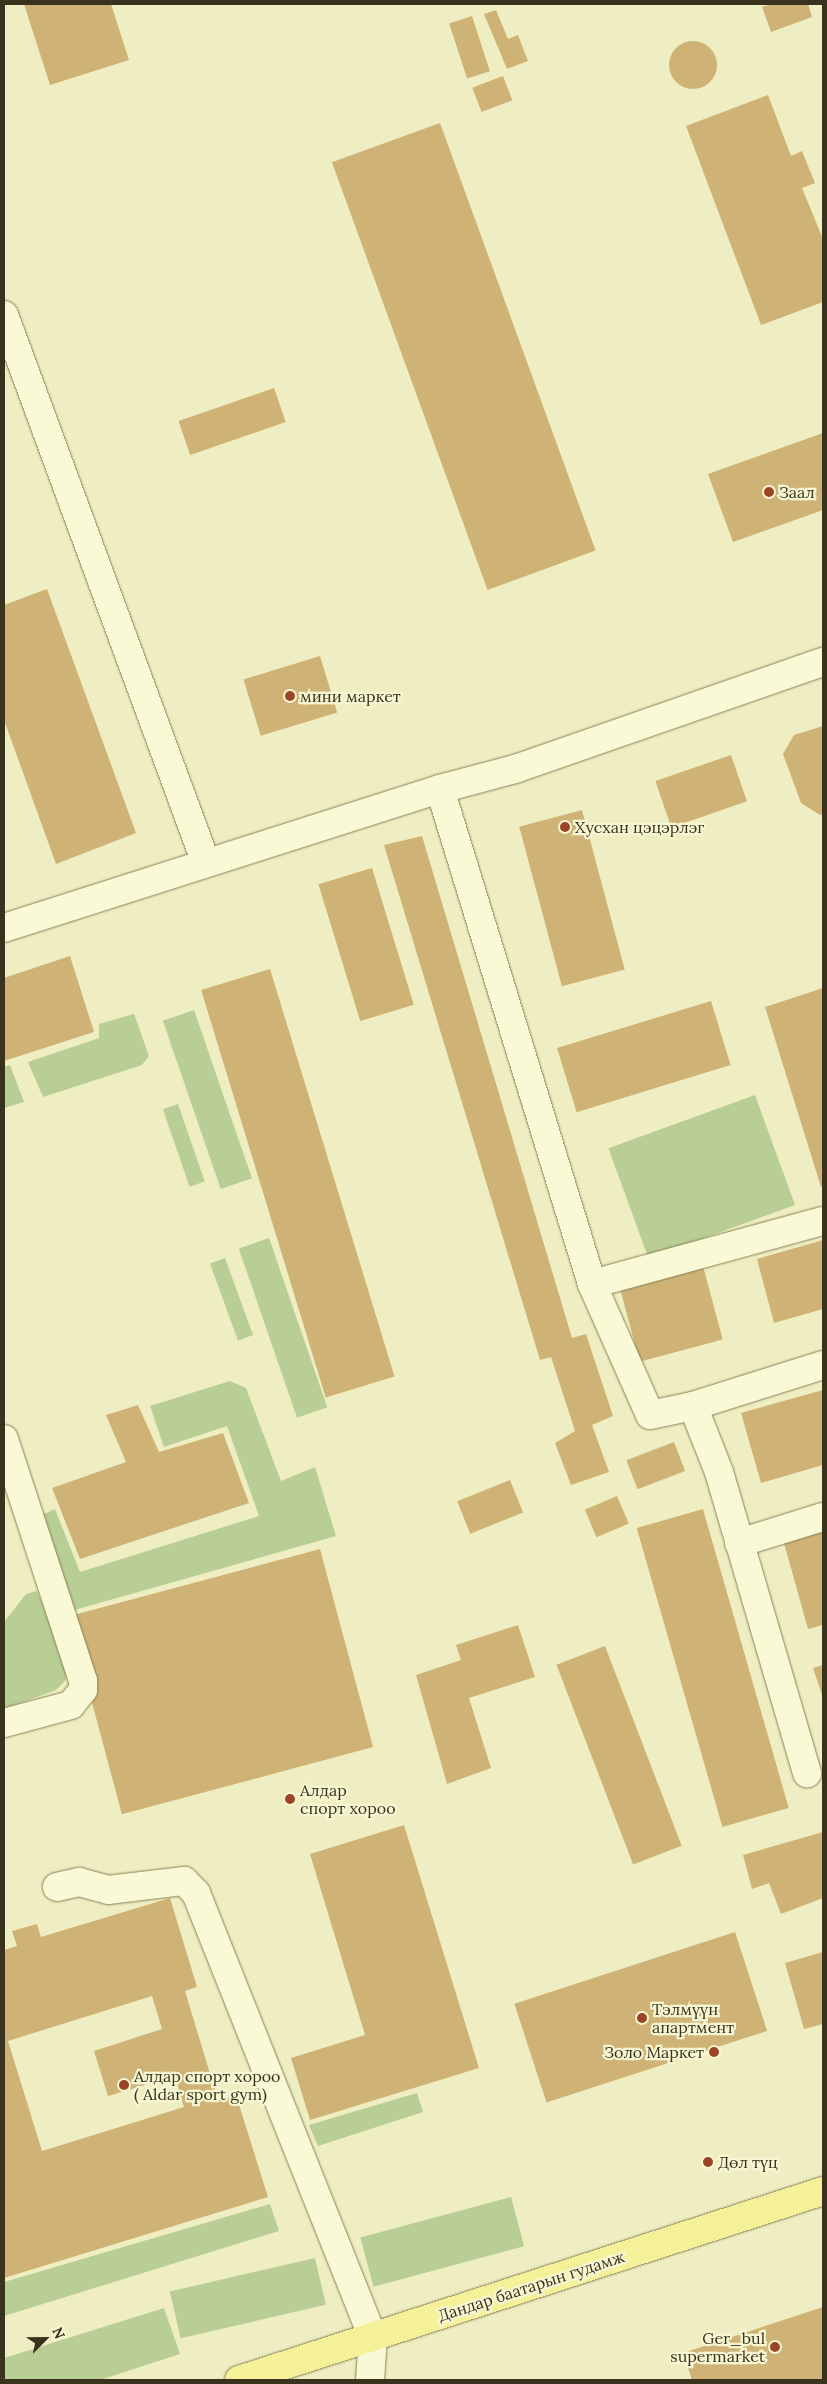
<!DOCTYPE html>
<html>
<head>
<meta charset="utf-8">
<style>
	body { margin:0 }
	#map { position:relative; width:827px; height:2384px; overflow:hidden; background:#efeec2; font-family:Lora,serif }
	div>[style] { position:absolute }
	.green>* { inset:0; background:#b8ce95; transform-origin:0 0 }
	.building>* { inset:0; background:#cfb376; transform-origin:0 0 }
	.round { border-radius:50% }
	.roads { filter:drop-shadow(0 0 1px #8a8058) drop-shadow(0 0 1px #8a8058) }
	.minor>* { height:28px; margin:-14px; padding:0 14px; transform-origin:14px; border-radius:14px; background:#faf9d5 }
	.major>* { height:28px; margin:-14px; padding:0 14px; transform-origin:14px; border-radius:14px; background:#f4f198 }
	.dots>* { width:14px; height:14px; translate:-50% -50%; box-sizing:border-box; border:2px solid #f7f6d2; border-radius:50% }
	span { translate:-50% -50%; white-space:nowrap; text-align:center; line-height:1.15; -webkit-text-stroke:4.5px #f7f6d2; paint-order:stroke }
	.poi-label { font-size:16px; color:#39321d }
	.left { translate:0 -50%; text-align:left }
	.right { translate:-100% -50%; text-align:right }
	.street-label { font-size:16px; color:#39321d }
	.frame { position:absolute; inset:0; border:5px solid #39321d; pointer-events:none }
	.north { position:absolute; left:20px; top:2314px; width:50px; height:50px; -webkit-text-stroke:4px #f7f6d2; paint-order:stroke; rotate:67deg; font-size:14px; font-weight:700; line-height:20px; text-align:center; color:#39321d }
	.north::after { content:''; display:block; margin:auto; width:18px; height:22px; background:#39321d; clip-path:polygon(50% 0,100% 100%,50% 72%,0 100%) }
</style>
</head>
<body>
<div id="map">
	<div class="green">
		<i style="left:194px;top:1010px;width:178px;height:33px;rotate:71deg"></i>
		<i style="clip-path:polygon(134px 1014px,149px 1056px,142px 1065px,43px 1097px,28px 1062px,99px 1038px,99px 1024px)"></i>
		<i style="clip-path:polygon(10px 1065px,24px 1102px,4px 1108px,4px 1067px)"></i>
		<i style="left:755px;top:1095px;width:117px;height:156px;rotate:70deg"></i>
		<i style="left:178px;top:1104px;width:82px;height:16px;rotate:71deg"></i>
		<i style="left:269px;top:1238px;width:179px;height:32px;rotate:71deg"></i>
		<i style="left:225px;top:1258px;width:82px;height:16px;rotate:70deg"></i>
		<i style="clip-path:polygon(230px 1381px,246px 1388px,281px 1481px,315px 1467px,336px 1536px,71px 1611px,35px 1518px,55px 1509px,80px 1572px,259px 1516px,227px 1426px,164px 1447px,150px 1406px)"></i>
		<i style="clip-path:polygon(37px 1591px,68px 1665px,66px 1680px,56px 1690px,4px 1709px,4px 1622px,26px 1594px)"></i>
		<i style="clip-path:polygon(417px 2093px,423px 2112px,318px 2146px,309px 2125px)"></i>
		<i style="left:511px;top:2197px;width:51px;height:156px;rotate:75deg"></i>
		<i style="clip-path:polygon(270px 2204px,279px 2231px,4px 2316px,4px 2282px)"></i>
		<i style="left:315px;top:2258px;width:48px;height:149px;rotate:77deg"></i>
		<i style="clip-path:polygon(164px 2308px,180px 2354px,100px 2380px,4px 2380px,4px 2358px)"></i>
	</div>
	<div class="building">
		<i style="clip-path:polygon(24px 4px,111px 4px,129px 60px,50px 85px)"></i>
		<i style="clip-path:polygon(772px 4px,808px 4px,812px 17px,771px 32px,762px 7px)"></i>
		<i style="clip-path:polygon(496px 10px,508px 39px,518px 35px,528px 61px,507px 69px,484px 14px)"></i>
		<i style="left:472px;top:16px;width:58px;height:24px;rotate:72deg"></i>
		<i class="round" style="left:669px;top:41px;width:48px;height:48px"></i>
		<i style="left:503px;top:76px;width:26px;height:33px;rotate:69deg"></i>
		<i style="clip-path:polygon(768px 95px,791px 156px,802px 151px,815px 183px,802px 188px,823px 239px,823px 302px,761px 325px,686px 126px)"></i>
		<i style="left:440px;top:123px;width:455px;height:115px;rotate:70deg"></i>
		<i style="left:274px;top:388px;width:36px;height:101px;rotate:71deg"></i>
		<i style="clip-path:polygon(823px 433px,823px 510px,733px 542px,708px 474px)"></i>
		<i style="clip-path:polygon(47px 589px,136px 833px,56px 864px,4px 720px,4px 605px)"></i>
		<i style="left:320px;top:656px;width:59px;height:80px;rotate:73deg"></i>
		<i style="clip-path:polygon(823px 726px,823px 814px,820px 815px,801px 803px,783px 754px,794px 735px)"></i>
		<i style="left:731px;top:755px;width:49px;height:80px;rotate:71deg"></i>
		<i style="left:582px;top:810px;width:165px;height:65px;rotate:75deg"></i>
		<i style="clip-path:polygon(422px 836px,572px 1338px,586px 1334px,613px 1416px,592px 1425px,609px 1472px,571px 1485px,555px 1443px,575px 1431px,551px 1357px,540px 1360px,384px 845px)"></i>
		<i style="left:372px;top:868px;width:143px;height:56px;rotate:73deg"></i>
		<i style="clip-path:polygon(70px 956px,94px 1032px,4px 1061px,4px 978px)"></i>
		<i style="left:270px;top:969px;width:426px;height:72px;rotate:73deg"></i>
		<i style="clip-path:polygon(823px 988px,823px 1186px,821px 1187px,765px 1007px)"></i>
		<i style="left:711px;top:1001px;width:67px;height:161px;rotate:73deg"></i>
		<i style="clip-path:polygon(823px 1240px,823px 1309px,774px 1323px,757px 1259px)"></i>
		<i style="left:703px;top:1266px;width:76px;height:86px;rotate:75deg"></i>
		<i style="clip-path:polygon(823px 1390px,823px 1465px,761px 1483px,741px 1413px)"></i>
		<i style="clip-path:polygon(138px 1405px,159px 1452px,223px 1433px,249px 1503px,80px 1559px,52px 1488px,126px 1462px,106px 1415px)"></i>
		<i style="left:674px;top:1442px;width:31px;height:51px;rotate:69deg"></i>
		<i style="left:510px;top:1480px;width:35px;height:57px;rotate:68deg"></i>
		<i style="left:617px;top:1496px;width:30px;height:35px;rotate:67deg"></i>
		<i style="left:703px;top:1509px;width:311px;height:69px;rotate:74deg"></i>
		<i style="clip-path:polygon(823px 1525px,823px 1625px,808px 1629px,782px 1536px)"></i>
		<i style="left:320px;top:1549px;width:205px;height:260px;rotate:75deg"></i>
		<i style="clip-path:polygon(518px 1625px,535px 1677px,469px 1698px,491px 1768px,447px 1784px,416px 1675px,461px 1660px,456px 1645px)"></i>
		<i style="left:605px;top:1646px;width:214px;height:52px;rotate:69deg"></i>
		<i style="clip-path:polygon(823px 1665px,823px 1698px,813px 1668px)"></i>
		<i style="clip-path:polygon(404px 1825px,479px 2068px,310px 2120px,291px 2058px,365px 2035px,310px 1854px)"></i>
		<i style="clip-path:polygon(823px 1832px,823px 1898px,781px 1914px,769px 1883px,752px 1889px,743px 1855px)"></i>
		<i style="clip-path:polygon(evenodd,170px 1898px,197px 1987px,185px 1991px,218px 2100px,236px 2095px,268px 2197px,4px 2278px,4px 1950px,17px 1946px,12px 1931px,37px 1924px,41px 1937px,170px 1898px,152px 1996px,162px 2029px,94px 2051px,108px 2096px,175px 2076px,184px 2107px,42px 2151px,8px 2041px,152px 1996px)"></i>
		<i style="left:735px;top:1932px;width:104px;height:232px;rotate:72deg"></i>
		<i style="clip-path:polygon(823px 1952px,823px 2024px,804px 2029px,785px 1963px)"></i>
		<i style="clip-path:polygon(823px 2307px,823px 2380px,692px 2380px,683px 2353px)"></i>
	</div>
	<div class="roads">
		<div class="minor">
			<i style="left:4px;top:315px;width:584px;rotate:69.77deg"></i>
			<i style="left:440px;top:789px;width:518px;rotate:72.93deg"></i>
			<i style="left:592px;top:1284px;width:143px;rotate:66.1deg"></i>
			<i style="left:650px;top:1415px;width:44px;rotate:-11.8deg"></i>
			<i style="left:693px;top:1406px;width:71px;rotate:68.5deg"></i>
			<i style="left:719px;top:1472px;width:314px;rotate:73.7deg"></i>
			<i style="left:4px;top:928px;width:458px;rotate:-17.7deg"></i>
			<i style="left:440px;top:789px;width:78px;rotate:-14.9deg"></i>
			<i style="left:515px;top:769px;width:326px;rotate:-19.2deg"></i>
			<i style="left:592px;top:1284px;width:239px;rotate:-15.3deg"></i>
			<i style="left:693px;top:1406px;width:136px;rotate:-17.5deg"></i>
			<i style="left:4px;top:1439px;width:255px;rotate:71.9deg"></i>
			<i style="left:83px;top:1681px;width:9px;rotate:90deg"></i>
			<i style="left:83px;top:1690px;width:19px;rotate:129deg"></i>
			<i style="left:71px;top:1705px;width:69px;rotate:165deg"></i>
			<i style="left:739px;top:1543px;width:88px;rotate:-17.2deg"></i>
			<i style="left:57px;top:1887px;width:23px;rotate:-13deg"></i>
			<i style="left:79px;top:1882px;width:30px;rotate:15deg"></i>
			<i style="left:108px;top:1890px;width:77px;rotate:-6.8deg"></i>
			<i style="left:184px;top:1881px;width:17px;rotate:45deg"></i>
			<i style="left:196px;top:1893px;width:478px;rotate:68.3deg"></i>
			<i style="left:373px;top:2337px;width:43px;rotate:94deg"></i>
		</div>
		<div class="major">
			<i style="left:239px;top:2380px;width:614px;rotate:-17.93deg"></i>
		</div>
	</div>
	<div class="dots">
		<i style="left:769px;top:492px;background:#9b4526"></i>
		<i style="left:290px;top:696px;background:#9b4526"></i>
		<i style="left:565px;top:827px;background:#9b4526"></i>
		<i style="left:290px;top:1799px;background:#9b4526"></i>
		<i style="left:642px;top:2018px;background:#9b4526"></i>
		<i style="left:714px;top:2052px;background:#9b4526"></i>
		<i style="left:124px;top:2085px;background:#9b4526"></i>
		<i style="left:708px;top:2162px;background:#9b4526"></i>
		<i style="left:775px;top:2347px;background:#9b4526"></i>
	</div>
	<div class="poi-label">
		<span class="left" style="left:779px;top:492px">Заал</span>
		<span class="left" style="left:300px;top:696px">мини маркет</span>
		<span class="left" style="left:575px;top:827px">Хусхан цэцэрлэг</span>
		<span class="left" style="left:300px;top:1799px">Алдар<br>спорт хороо</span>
		<span class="left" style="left:652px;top:2018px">Тэлмүүн<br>апартмент</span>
		<span class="right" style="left:704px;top:2052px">Золо Маркет</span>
		<span class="left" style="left:134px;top:2085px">Алдар спорт хороо<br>( Aldar sport gym)</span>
		<span class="left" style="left:718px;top:2162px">Дөл түц</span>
		<span class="right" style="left:765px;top:2347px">Ger_bul<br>supermarket</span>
	</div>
	<div class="street-label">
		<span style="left:531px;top:2286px;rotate:-18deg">Дандар баатарын гудамж</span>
	</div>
	<div class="frame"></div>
	<div class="north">N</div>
</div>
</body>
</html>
